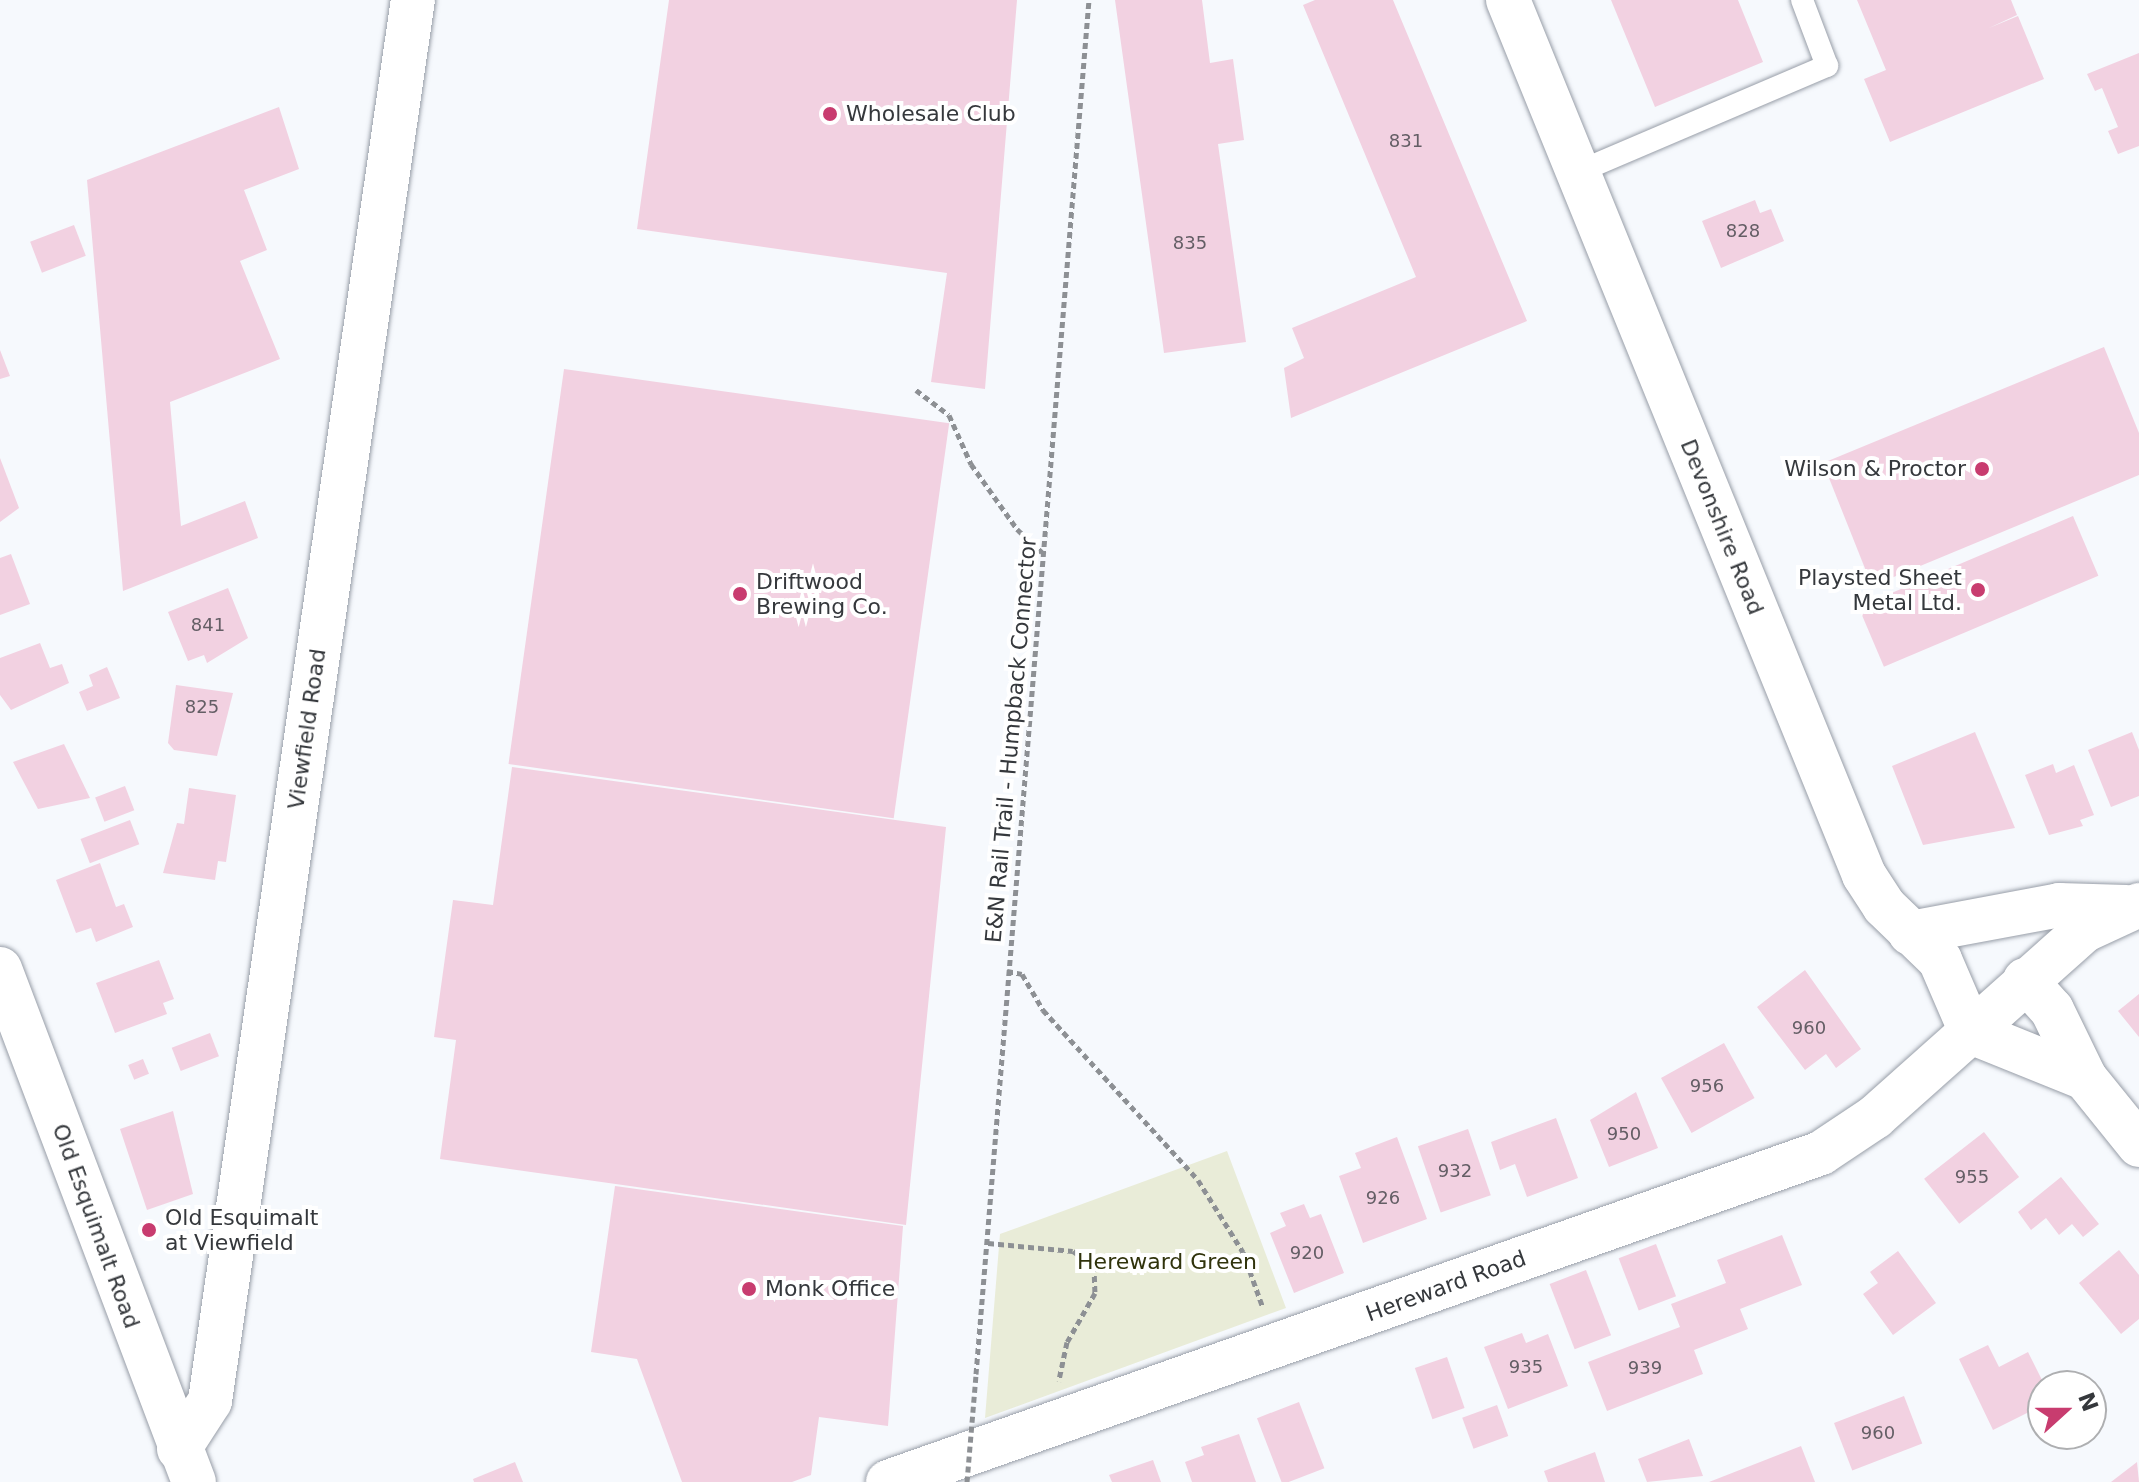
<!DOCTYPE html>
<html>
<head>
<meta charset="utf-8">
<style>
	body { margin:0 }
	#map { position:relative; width:2139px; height:1482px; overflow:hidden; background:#f6f9fd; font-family:"DejaVu Sans",sans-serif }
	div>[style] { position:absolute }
	.green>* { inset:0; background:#e9ecd8 }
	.building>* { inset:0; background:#f2d1e1; transform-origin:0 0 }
	.path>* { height:5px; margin-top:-2.5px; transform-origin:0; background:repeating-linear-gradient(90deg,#8d9094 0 6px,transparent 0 10px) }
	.roads { filter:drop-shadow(0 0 2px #989ea8) drop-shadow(0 0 2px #989ea8) }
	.lane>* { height:22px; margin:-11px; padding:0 11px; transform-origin:11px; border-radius:11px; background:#fff }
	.street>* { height:44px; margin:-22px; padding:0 22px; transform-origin:22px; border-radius:22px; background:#fff }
	.path-bridge>* { height:5px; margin-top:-2.5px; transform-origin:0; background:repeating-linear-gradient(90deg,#8d9094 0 6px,transparent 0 10px) }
	.dots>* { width:22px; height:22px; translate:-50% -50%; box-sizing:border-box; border:4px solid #fff; border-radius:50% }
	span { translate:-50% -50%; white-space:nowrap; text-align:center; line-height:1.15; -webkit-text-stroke:8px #fff; paint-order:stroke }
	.number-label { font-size:18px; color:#645e65 }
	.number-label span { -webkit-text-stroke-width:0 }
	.poi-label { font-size:22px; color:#35383c }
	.left { translate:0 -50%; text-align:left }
	.right { translate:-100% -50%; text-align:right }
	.street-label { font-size:22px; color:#35383c }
	.park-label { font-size:22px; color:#30330c }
	.north { position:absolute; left:2027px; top:1370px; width:80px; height:80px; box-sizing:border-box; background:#fff; border:2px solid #aeafb1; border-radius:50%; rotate:69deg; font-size:22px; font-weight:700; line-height:32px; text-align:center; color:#35383c }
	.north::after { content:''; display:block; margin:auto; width:28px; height:36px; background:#c83c6f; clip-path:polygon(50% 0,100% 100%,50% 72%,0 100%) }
</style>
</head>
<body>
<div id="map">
	<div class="green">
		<i style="clip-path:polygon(1227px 1151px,1286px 1308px,985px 1418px,1000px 1234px)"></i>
	</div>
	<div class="building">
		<i style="clip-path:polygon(669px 0,1017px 0,985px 389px,931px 382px,947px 273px,637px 229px)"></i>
		<i style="clip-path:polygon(1115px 0,1202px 0,1210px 63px,1233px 59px,1244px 140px,1218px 144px,1246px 342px,1164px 353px)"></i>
		<i style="clip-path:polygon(1315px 0,1393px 0,1527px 321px,1291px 418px,1284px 368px,1304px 358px,1292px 328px,1416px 277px,1303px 5px)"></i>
		<i style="clip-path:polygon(1611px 0,1738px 0,1763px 62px,1655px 107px)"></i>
		<i style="clip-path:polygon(1857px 0,2011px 0,2017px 15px,1989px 28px,2018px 16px,2044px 79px,1890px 142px,1864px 79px,1886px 70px)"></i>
		<i style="clip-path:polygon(2139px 53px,2139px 146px,2118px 154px,2108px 131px,2118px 127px,2102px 88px,2095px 91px,2087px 74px)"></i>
		<i style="clip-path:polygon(279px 107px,299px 169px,244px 190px,267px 250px,240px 261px,280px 359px,170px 402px,181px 526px,245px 501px,258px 538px,123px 591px,87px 180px)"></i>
		<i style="clip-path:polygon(1755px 200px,1760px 213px,1771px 209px,1784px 241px,1721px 268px,1702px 221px)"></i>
		<i style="left:74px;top:225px;width:33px;height:47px;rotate:69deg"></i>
		<i style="clip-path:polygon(2104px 347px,2139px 433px,2139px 475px,1872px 586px,1823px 463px)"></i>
		<i style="clip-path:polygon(0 350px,10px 376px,0 379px)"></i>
		<i style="left:564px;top:369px;width:389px;height:399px;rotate:8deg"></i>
		<i style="clip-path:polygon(0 458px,19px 508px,0 522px)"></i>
		<i style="left:2073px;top:516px;width:65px;height:233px;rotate:67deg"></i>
		<i style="clip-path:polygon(11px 554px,30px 604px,0 615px,0 558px)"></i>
		<i style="clip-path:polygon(228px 588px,248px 638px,207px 663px,204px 655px,188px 661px,168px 612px)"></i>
		<i style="clip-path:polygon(40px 643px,50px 668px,62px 664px,69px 683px,11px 710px,0 695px,0 658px)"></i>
		<i style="clip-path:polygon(107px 667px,120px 698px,87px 711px,79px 692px,93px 686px,89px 675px)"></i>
		<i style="clip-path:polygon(176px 685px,233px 693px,217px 756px,174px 750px,168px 743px)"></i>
		<i style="clip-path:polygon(1975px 732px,2015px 828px,1923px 845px,1892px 766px)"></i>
		<i style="clip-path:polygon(2132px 732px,2139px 750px,2139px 796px,2111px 807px,2088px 750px)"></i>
		<i style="clip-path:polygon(64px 744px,90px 798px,38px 809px,13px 762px)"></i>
		<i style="clip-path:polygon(2053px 764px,2056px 773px,2074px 765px,2094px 815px,2080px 820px,2083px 826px,2049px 835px,2025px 775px)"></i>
		<i style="clip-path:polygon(512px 767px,946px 827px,906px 1225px,440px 1159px,456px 1040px,434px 1037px,453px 900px,493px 905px)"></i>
		<i style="left:125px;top:786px;width:26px;height:32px;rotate:69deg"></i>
		<i style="clip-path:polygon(189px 788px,236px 795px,226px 862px,218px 861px,215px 880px,163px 873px,177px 823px,184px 824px)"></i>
		<i style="left:130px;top:820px;width:26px;height:53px;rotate:69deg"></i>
		<i style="clip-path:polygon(100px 863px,116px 907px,124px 904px,133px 927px,96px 942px,91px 928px,76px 933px,56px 880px)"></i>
		<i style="clip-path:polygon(159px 960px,174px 999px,163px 1003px,167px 1014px,115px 1033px,96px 983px)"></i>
		<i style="clip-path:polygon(1805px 970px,1861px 1049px,1836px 1068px,1826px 1054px,1805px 1070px,1757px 1007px)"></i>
		<i style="clip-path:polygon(2139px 994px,2139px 1037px,2118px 1011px)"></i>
		<i style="left:210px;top:1033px;width:25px;height:41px;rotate:69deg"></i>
		<i style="left:1724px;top:1043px;width:63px;height:72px;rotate:61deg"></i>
		<i style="left:143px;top:1059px;width:16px;height:16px;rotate:68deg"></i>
		<i style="clip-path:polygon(1636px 1092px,1658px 1148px,1609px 1167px,1590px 1120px)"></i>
		<i style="clip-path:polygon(173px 1111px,193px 1194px,147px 1210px,120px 1129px)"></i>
		<i style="clip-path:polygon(1556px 1118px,1578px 1178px,1527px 1197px,1515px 1164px,1500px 1170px,1491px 1142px)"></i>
		<i style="left:1468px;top:1129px;width:70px;height:53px;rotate:71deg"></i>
		<i style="left:1984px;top:1132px;width:57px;height:76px;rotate:52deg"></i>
		<i style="clip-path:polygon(1397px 1137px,1427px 1219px,1363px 1243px,1339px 1176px,1361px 1168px,1355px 1153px)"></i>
		<i style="clip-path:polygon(2061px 1177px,2099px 1224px,2083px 1237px,2072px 1224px,2059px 1235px,2046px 1218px,2031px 1230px,2018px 1212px)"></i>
		<i style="clip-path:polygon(615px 1186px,903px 1226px,888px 1426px,819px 1417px,811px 1475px,792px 1482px,682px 1482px,637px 1359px,591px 1352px)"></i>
		<i style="clip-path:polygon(1304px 1204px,1310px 1218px,1321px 1214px,1344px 1273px,1294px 1293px,1270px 1233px,1286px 1226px,1280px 1213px)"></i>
		<i style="clip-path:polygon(1782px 1235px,1802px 1285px,1740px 1309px,1748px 1329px,1694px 1350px,1703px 1374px,1607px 1411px,1588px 1362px,1680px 1327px,1671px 1304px,1726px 1283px,1717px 1260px)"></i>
		<i style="left:1656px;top:1244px;width:56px;height:40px;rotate:69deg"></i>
		<i style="clip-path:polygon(2119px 1250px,2139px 1275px,2139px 1319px,2121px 1334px,2079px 1283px)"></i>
		<i style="clip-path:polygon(1898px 1251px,1936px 1303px,1893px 1335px,1863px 1294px,1878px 1283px,1870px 1272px)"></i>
		<i style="left:1586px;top:1270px;width:70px;height:39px;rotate:69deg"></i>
		<i style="clip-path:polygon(1522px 1333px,1526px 1343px,1548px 1334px,1568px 1386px,1508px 1409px,1484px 1347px)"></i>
		<i style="clip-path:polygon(1988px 1345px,1999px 1367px,2028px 1352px,2045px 1386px,2043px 1405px,1993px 1430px,1959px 1359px)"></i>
		<i style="left:1447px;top:1357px;width:54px;height:34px;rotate:71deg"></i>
		<i style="left:1904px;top:1396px;width:51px;height:75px;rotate:69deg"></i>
		<i style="left:1299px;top:1402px;width:71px;height:45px;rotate:69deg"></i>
		<i style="left:1497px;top:1405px;width:33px;height:37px;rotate:70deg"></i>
		<i style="clip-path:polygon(1239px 1434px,1256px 1482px,1192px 1482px,1185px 1462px,1204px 1455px,1201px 1447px)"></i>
		<i style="clip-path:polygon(1689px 1439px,1703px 1476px,1647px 1482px,1638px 1459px)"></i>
		<i style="clip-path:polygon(1801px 1446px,1815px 1482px,1709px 1482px)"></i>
		<i style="clip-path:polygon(1595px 1452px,1605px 1482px,1548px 1482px,1544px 1471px)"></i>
		<i style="clip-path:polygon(1153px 1460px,1161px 1482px,1112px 1482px,1109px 1475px)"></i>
		<i style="clip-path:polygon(515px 1462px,523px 1482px,474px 1482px,473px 1479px)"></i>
		<i style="clip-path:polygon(2137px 1462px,2139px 1482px,2111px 1482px)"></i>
	</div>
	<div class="path">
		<i style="left:916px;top:390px;width:41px;rotate:37.1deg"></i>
		<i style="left:949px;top:415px;width:54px;rotate:65.8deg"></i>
		<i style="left:971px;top:464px;width:80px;rotate:54.7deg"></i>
		<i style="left:1017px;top:529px;width:34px;rotate:43deg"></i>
		<i style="left:1007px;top:971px;width:15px;rotate:11deg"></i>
		<i style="left:1022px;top:974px;width:42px;rotate:59.7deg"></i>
		<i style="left:1043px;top:1010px;width:230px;rotate:47.6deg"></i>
		<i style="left:1198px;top:1180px;width:85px;rotate:58deg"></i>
		<i style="left:1243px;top:1252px;width:59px;rotate:70.3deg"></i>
		<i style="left:988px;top:1243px;width:85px;rotate:5.4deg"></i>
		<i style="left:1073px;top:1251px;width:26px;rotate:36deg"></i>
		<i style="left:1094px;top:1266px;width:27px;rotate:88deg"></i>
		<i style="left:1095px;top:1293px;width:56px;rotate:119.7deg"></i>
		<i style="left:1067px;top:1342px;width:40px;rotate:102deg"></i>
		<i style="left:976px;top:1374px;width:1379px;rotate:-85.3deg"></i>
	</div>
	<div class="roads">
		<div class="lane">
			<i style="left:1578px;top:172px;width:271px;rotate:-23.1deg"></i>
			<i style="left:1827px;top:66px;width:71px;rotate:-110.7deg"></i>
		</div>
		<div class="street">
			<i style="left:1508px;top:0;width:945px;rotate:67.86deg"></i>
			<i style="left:1864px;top:875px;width:37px;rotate:57deg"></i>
			<i style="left:1884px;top:906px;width:78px;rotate:44deg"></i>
			<i style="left:1940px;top:960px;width:78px;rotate:66.7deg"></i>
			<i style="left:1910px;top:933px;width:152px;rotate:-10.6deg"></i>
			<i style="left:2059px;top:905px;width:67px;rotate:1.7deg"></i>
			<i style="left:0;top:969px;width:548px;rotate:69.29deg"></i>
			<i style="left:2025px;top:980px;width:40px;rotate:48deg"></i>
			<i style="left:2052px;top:1010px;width:76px;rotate:64.1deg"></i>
			<i style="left:2085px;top:1078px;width:86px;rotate:51.1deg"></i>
			<i style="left:1971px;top:1032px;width:123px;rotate:22deg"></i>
			<i style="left:179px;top:1449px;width:57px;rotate:-57.1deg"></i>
			<i style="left:210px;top:1401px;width:1416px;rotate:-81.76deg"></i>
			<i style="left:888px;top:1482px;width:989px;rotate:-19.42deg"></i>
			<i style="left:1821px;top:1153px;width:65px;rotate:-33.7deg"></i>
			<i style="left:1875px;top:1117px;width:281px;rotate:-41.7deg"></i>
			<i style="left:2085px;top:930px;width:60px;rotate:-24.8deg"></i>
		</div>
	</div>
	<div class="path-bridge">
		<i style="left:967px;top:1482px;width:108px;rotate:-85.2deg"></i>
	</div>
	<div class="dots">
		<i style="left:830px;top:114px;background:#c83c6f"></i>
		<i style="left:1982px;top:469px;background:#c83c6f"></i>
		<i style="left:1978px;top:590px;background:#c83c6f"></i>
		<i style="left:740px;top:594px;background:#c83c6f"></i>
		<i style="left:149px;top:1230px;background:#c83c6f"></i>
		<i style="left:749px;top:1289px;background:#c83c6f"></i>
	</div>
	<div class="number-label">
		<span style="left:1406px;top:141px">831</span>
		<span style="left:1743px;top:231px">828</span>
		<span style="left:1190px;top:243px">835</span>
		<span style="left:208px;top:625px">841</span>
		<span style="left:202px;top:707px">825</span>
		<span style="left:1809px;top:1028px">960</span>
		<span style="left:1707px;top:1086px">956</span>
		<span style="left:1624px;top:1134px">950</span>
		<span style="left:1455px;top:1171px">932</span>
		<span style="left:1972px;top:1177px">955</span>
		<span style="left:1383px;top:1198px">926</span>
		<span style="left:1307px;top:1253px">920</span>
		<span style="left:1526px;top:1367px">935</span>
		<span style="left:1645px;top:1368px">939</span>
		<span style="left:1878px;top:1433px">960</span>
	</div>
	<div class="poi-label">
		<span class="left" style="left:846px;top:114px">Wholesale Club</span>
		<span class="right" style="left:1966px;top:469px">Wilson &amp; Proctor</span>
		<span class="right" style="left:1962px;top:590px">Playsted Sheet<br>Metal Ltd.</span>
		<span class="left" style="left:756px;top:594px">Driftwood<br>Brewing Co.</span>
		<span class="left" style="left:165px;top:1230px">Old Esquimalt<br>at Viewfield</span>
		<span class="left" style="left:765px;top:1289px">Monk Office</span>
	</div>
	<div class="street-label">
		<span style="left:1722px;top:527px;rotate:68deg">Devonshire Road</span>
		<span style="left:307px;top:729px;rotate:-82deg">Viewfield Road</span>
		<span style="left:1011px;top:740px;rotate:-85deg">E&amp;N Rail Trail - Humpback Connector</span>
		<span style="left:96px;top:1226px;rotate:70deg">Old Esquimalt Road</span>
		<span style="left:1446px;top:1286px;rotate:-20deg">Hereward Road</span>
	</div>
	<div class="park-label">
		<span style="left:1167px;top:1262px">Hereward Green</span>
	</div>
	<div class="north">N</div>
</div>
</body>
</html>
